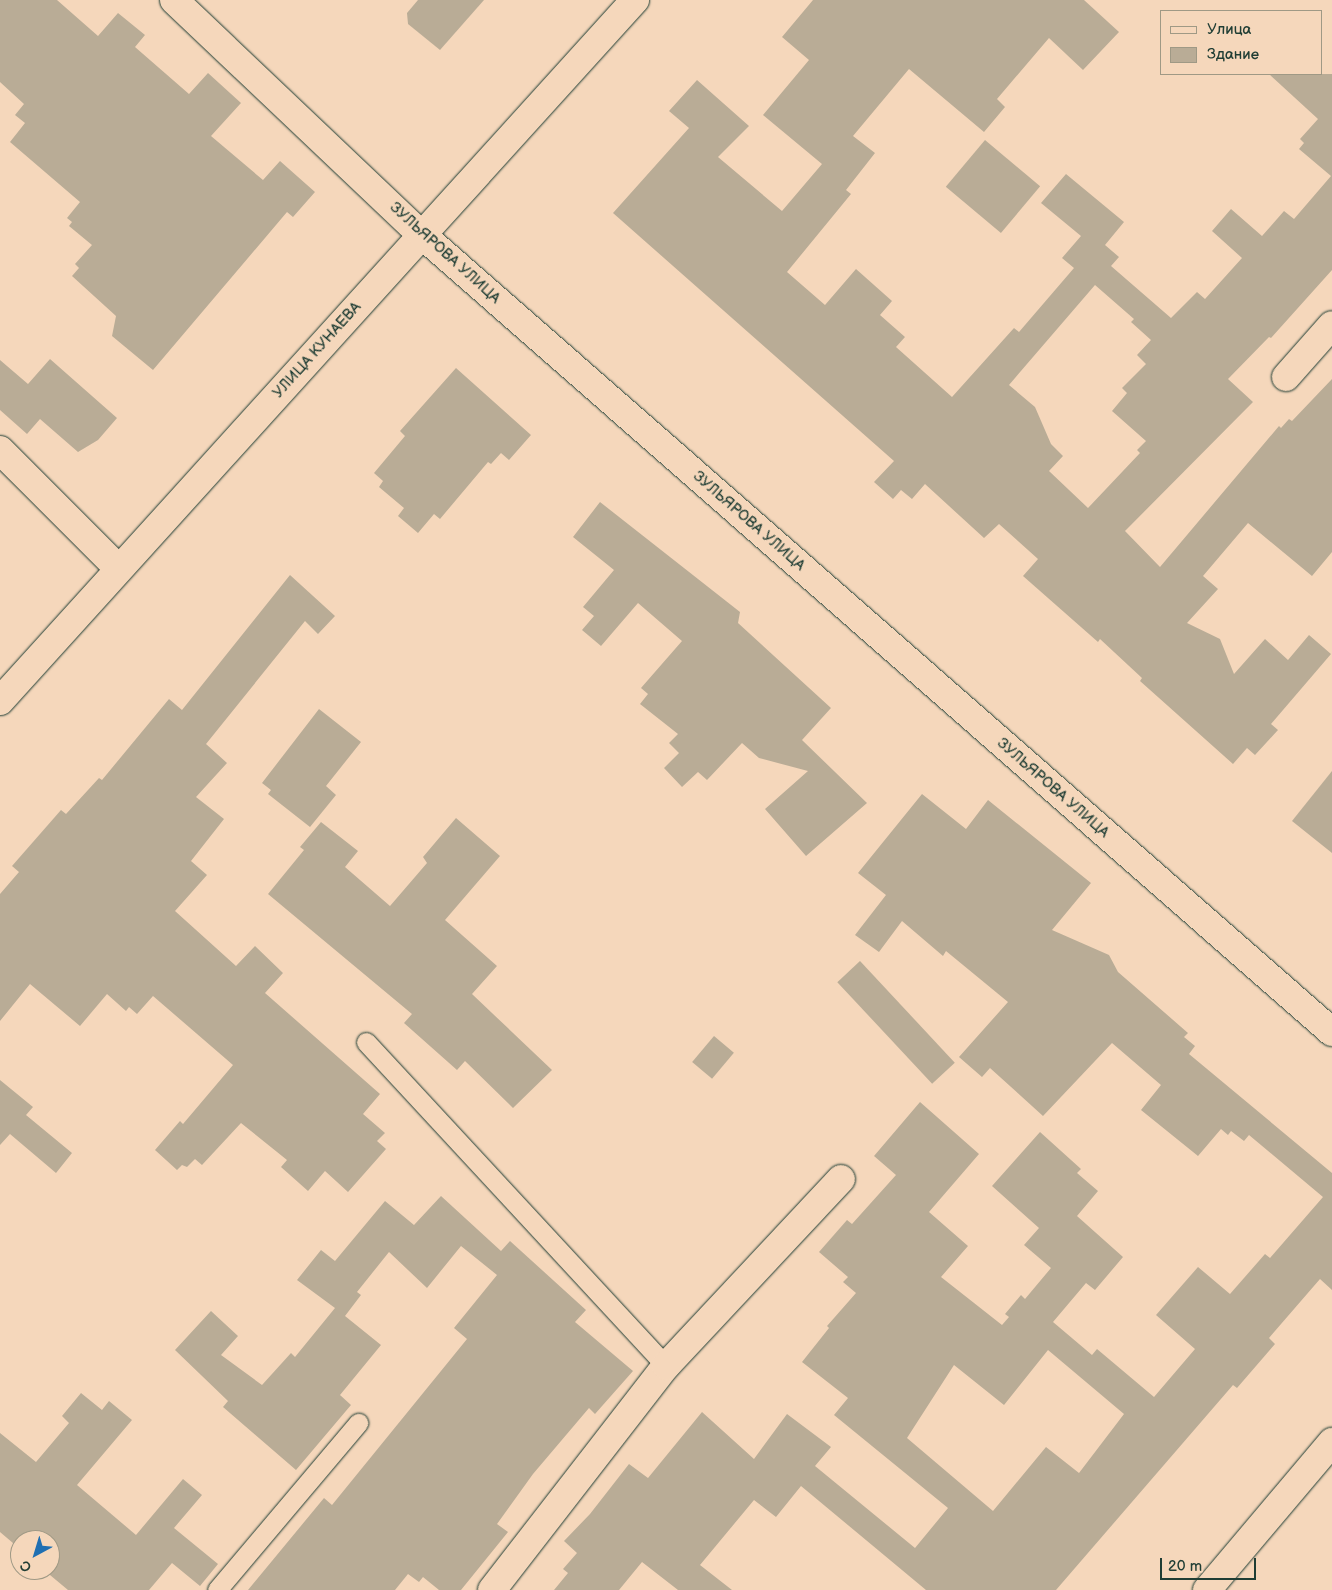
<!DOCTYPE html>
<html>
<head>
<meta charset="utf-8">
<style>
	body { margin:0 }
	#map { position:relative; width:1332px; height:1590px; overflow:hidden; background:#f5d7bb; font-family:"Balsamiq Sans",sans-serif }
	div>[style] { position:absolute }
	.building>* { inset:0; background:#b9ac96; transform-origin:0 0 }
	.roads { filter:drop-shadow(0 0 1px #1f3d34) drop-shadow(0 0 1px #1f3d34) }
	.lane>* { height:19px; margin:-9.5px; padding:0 9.5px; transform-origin:9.5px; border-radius:9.5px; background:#f5d7bb }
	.street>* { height:28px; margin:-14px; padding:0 14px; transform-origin:14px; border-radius:14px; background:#f5d7bb }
	.secondary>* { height:28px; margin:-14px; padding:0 14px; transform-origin:14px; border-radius:14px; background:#f5d7bb }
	span { translate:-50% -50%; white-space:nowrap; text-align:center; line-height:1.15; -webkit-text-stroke:5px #f5d7bb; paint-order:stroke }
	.street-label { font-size:15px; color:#1f3d34 }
	.legend { position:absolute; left:1160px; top:10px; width:162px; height:65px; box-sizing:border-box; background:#f5d7bb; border:1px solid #9f9985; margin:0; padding:6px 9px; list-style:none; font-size:15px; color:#1f3d34 }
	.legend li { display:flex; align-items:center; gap:10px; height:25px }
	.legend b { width:25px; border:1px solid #9f9985 }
	.north { position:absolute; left:10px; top:1530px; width:50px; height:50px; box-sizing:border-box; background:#f5d7bb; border:1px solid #9f9985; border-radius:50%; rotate:219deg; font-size:14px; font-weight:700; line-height:20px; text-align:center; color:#1f3d34 }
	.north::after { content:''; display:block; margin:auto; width:18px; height:22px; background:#1f6fb2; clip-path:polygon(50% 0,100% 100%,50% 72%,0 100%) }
	.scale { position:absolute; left:1160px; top:1558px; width:96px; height:22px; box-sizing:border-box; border:2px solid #1f3d34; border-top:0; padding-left:6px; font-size:15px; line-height:18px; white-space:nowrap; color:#1f3d34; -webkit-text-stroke:4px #f5d7bb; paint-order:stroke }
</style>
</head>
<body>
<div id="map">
	<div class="building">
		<i style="clip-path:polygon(0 0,57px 0,98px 36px,118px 13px,145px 35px,135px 47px,189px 94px,208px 73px,241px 103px,211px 136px,263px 180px,280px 161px,315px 192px,293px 217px,287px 212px,153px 370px,112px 336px,116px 316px,72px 276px,79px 268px,75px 264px,92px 245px,69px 226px,72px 222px,67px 218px,80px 202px,10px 142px,25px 123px,15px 115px,24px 104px,0 82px)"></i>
		<i style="clip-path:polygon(418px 0,484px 0,440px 50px,408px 24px,407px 13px)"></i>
		<i style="clip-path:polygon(evenodd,813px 0,1084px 0,1119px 32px,1083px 70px,1049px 38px,997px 99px,1005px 107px,984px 132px,909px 69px,853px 136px,875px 153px,846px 190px,851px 194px,787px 272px,825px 305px,856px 269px,892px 301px,880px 315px,905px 337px,896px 347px,952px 397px,1014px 328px,1019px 332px,1074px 268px,1062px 258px,1081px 236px,1041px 203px,1066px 174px,1124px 222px,1105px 245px,1119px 257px,1111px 266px,1171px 318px,1197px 292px,1205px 299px,1242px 258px,1212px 231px,1231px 209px,1262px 236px,1284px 211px,1294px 219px,1331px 176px,1299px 149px,1304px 143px,1300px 139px,1318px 119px,1269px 74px,1332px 74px,1332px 270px,1271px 338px,1269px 337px,1228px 379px,1253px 402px,1125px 531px,1160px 567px,1279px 426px,1281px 428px,1289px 419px,1292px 421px,1332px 379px,1332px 552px,1312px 576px,1248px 523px,1203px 576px,1218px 589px,1187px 623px,1220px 639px,1234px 674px,1265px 639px,1288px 660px,1309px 635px,1331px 654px,1271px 724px,1278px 730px,1255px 755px,1247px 748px,1233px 764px,1140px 681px,1142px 678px,1100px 639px,1098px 642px,1023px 576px,1038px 559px,999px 524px,984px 538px,925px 484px,912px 499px,901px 490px,893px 499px,874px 482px,894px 461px,613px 213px,689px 128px,669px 111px,697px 80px,749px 126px,718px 157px,782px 211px,822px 164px,763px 115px,809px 60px,782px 37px,813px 0,1095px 285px,1134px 319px,1131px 322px,1151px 340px,1137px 355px,1146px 364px,1122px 388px,1127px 393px,1112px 411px,1146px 441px,1137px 450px,1140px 453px,1088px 508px,1049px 471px,1063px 456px,1051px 444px,1035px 407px,1009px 385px,1095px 285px)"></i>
		<i style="left:985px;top:140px;width:72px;height:61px;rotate:40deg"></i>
		<i style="clip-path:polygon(50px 359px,117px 418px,98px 440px,78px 452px,40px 419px,27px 434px,0 410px,0 360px,28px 384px)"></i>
		<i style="clip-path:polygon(456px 368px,531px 435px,509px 460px,501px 453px,491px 464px,488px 462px,440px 519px,434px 514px,418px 533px,398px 516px,404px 508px,379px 487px,383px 481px,374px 473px,405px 436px,400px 431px)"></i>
		<i style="clip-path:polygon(600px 502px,740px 612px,738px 623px,831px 708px,802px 740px,867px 803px,806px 856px,765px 809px,808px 771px,759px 758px,742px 743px,707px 780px,698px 772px,682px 787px,664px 768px,679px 753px,669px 743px,678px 734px,640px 704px,648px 694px,641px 688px,682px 641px,638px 603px,601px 646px,582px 630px,594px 616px,583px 607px,614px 570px,573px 537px)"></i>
		<i style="clip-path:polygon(290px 575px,335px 616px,318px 634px,305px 621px,206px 744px,227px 763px,196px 797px,224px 819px,191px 861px,207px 875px,175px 911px,236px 966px,255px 946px,283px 973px,265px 993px,380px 1094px,363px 1114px,385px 1133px,377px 1141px,386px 1149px,348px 1192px,325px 1171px,308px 1191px,281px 1167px,287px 1160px,241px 1123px,202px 1165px,195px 1159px,187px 1167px,182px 1165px,177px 1170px,155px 1150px,180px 1121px,183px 1124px,233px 1065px,153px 996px,137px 1014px,129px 1007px,126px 1011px,107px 994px,80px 1026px,30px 984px,0 1021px,0 894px,19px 872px,12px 866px,61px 810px,66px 814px,99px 778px,102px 780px,169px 699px,182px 710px)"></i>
		<i style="clip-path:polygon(319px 709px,361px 742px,326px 786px,336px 795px,310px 827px,268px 794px,271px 790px,262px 783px)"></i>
		<i style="clip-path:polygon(1332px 771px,1332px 853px,1292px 821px)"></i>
		<i style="clip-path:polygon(evenodd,922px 794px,966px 829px,988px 800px,1091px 883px,1052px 930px,1109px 955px,1118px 972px,1188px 1033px,1184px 1037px,1195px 1046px,1189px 1054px,1332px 1173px,1332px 1290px,1320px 1279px,1269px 1338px,1275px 1344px,1237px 1388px,1233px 1385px,1056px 1590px,926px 1590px,801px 1486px,776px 1517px,754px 1500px,700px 1565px,732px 1590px,678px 1590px,642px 1562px,619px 1590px,554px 1590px,568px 1573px,563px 1569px,577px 1553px,564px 1541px,590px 1514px,629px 1464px,648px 1478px,702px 1412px,754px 1459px,787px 1414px,831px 1447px,815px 1466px,915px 1548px,948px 1508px,834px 1415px,848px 1398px,802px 1362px,829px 1328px,827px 1326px,856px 1293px,843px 1282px,848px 1277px,819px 1252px,847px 1220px,852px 1224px,896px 1175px,874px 1156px,920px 1102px,979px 1154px,929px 1212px,968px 1246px,941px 1277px,1002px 1325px,1009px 1317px,1005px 1314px,1021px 1295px,1025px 1299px,1051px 1268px,1024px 1245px,1039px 1228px,992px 1186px,1040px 1132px,1081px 1169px,1077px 1173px,1098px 1191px,1077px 1216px,1123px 1257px,1095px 1290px,1086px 1283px,1053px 1322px,1092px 1355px,1097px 1349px,1154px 1397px,1195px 1349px,1156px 1315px,1198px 1267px,1230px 1294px,1265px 1254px,1270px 1258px,1323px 1197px,1249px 1135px,1244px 1141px,1231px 1131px,1228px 1135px,1221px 1129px,1198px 1156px,1141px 1110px,1161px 1085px,1112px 1043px,1043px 1116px,990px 1068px,982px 1077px,959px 1057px,1008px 1002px,946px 951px,943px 956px,902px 921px,879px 952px,855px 935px,886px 895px,858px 873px,922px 794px,1048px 1350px,1124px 1414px,1079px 1473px,1046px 1447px,993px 1511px,907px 1438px,954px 1365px,1004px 1405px,1048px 1350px)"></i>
		<i style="clip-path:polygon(456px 818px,500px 856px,445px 920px,497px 966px,472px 994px,552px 1070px,513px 1108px,465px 1061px,457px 1070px,404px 1023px,412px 1014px,268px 894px,304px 850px,300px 847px,321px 822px,358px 851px,345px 867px,390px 906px,427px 863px,423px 857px)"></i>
		<i style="left:860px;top:961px;width:139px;height:31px;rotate:47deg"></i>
		<i style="left:714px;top:1036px;width:26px;height:34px;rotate:40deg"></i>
		<i style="clip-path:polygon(0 1080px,33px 1107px,26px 1115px,72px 1153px,56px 1173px,10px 1134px,0 1145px)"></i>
		<i style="clip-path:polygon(441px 1196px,501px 1251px,510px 1241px,586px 1310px,575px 1322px,633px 1371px,595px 1414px,589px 1408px,533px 1474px,497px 1524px,508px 1532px,461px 1590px,439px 1590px,423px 1577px,419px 1582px,408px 1574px,395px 1590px,248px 1590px,324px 1498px,332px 1505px,467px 1339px,454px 1328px,497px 1275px,461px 1246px,427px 1288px,389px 1252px,357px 1292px,361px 1295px,345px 1316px,381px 1345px,340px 1395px,351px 1405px,296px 1470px,223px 1407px,228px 1401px,175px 1350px,211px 1311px,238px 1336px,221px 1355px,262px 1385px,291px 1353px,295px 1357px,335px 1308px,297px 1280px,321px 1250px,335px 1261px,385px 1201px,414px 1225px)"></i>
		<i style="clip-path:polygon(81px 1393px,102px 1410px,109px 1401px,132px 1420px,77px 1485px,136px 1535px,183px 1479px,202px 1495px,174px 1528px,218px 1564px,200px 1586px,172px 1563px,149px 1590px,68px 1590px,44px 1570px,50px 1570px,50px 1540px,20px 1540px,20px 1549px,0 1532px,0 1433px,36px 1462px,69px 1423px,62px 1416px)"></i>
	</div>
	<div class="roads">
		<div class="lane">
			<i style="left:366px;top:1042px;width:442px;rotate:47.2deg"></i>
			<i style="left:217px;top:1590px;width:219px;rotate:-49.8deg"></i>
		</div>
		<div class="street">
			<i style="left:1286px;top:377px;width:69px;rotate:-48.5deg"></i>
			<i style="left:0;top:450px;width:168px;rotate:45deg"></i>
			<i style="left:0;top:701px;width:946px;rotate:-47.83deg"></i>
			<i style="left:492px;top:1590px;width:284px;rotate:-52.2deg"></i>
			<i style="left:666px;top:1366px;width:256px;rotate:-46.9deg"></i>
		</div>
		<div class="secondary">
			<i style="left:174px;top:0;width:340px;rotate:43.5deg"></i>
			<i style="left:421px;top:234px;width:1211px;rotate:41.22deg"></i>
			<i style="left:1207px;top:1590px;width:194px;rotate:-49.8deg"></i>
		</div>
	</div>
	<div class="street-label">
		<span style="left:445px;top:253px;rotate:42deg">ЗУЛЬЯРОВА УЛИЦА</span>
		<span style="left:317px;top:350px;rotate:-48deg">УЛИЦА КУНАЕВА</span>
		<span style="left:749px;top:521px;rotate:41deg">ЗУЛЬЯРОВА УЛИЦА</span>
		<span style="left:1053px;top:788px;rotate:41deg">ЗУЛЬЯРОВА УЛИЦА</span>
	</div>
	<ul class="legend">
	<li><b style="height:6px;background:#f5d7bb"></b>Улица</li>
	<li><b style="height:14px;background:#b9ac96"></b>Здание</li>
	</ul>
	<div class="north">С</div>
	<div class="scale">20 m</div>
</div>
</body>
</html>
